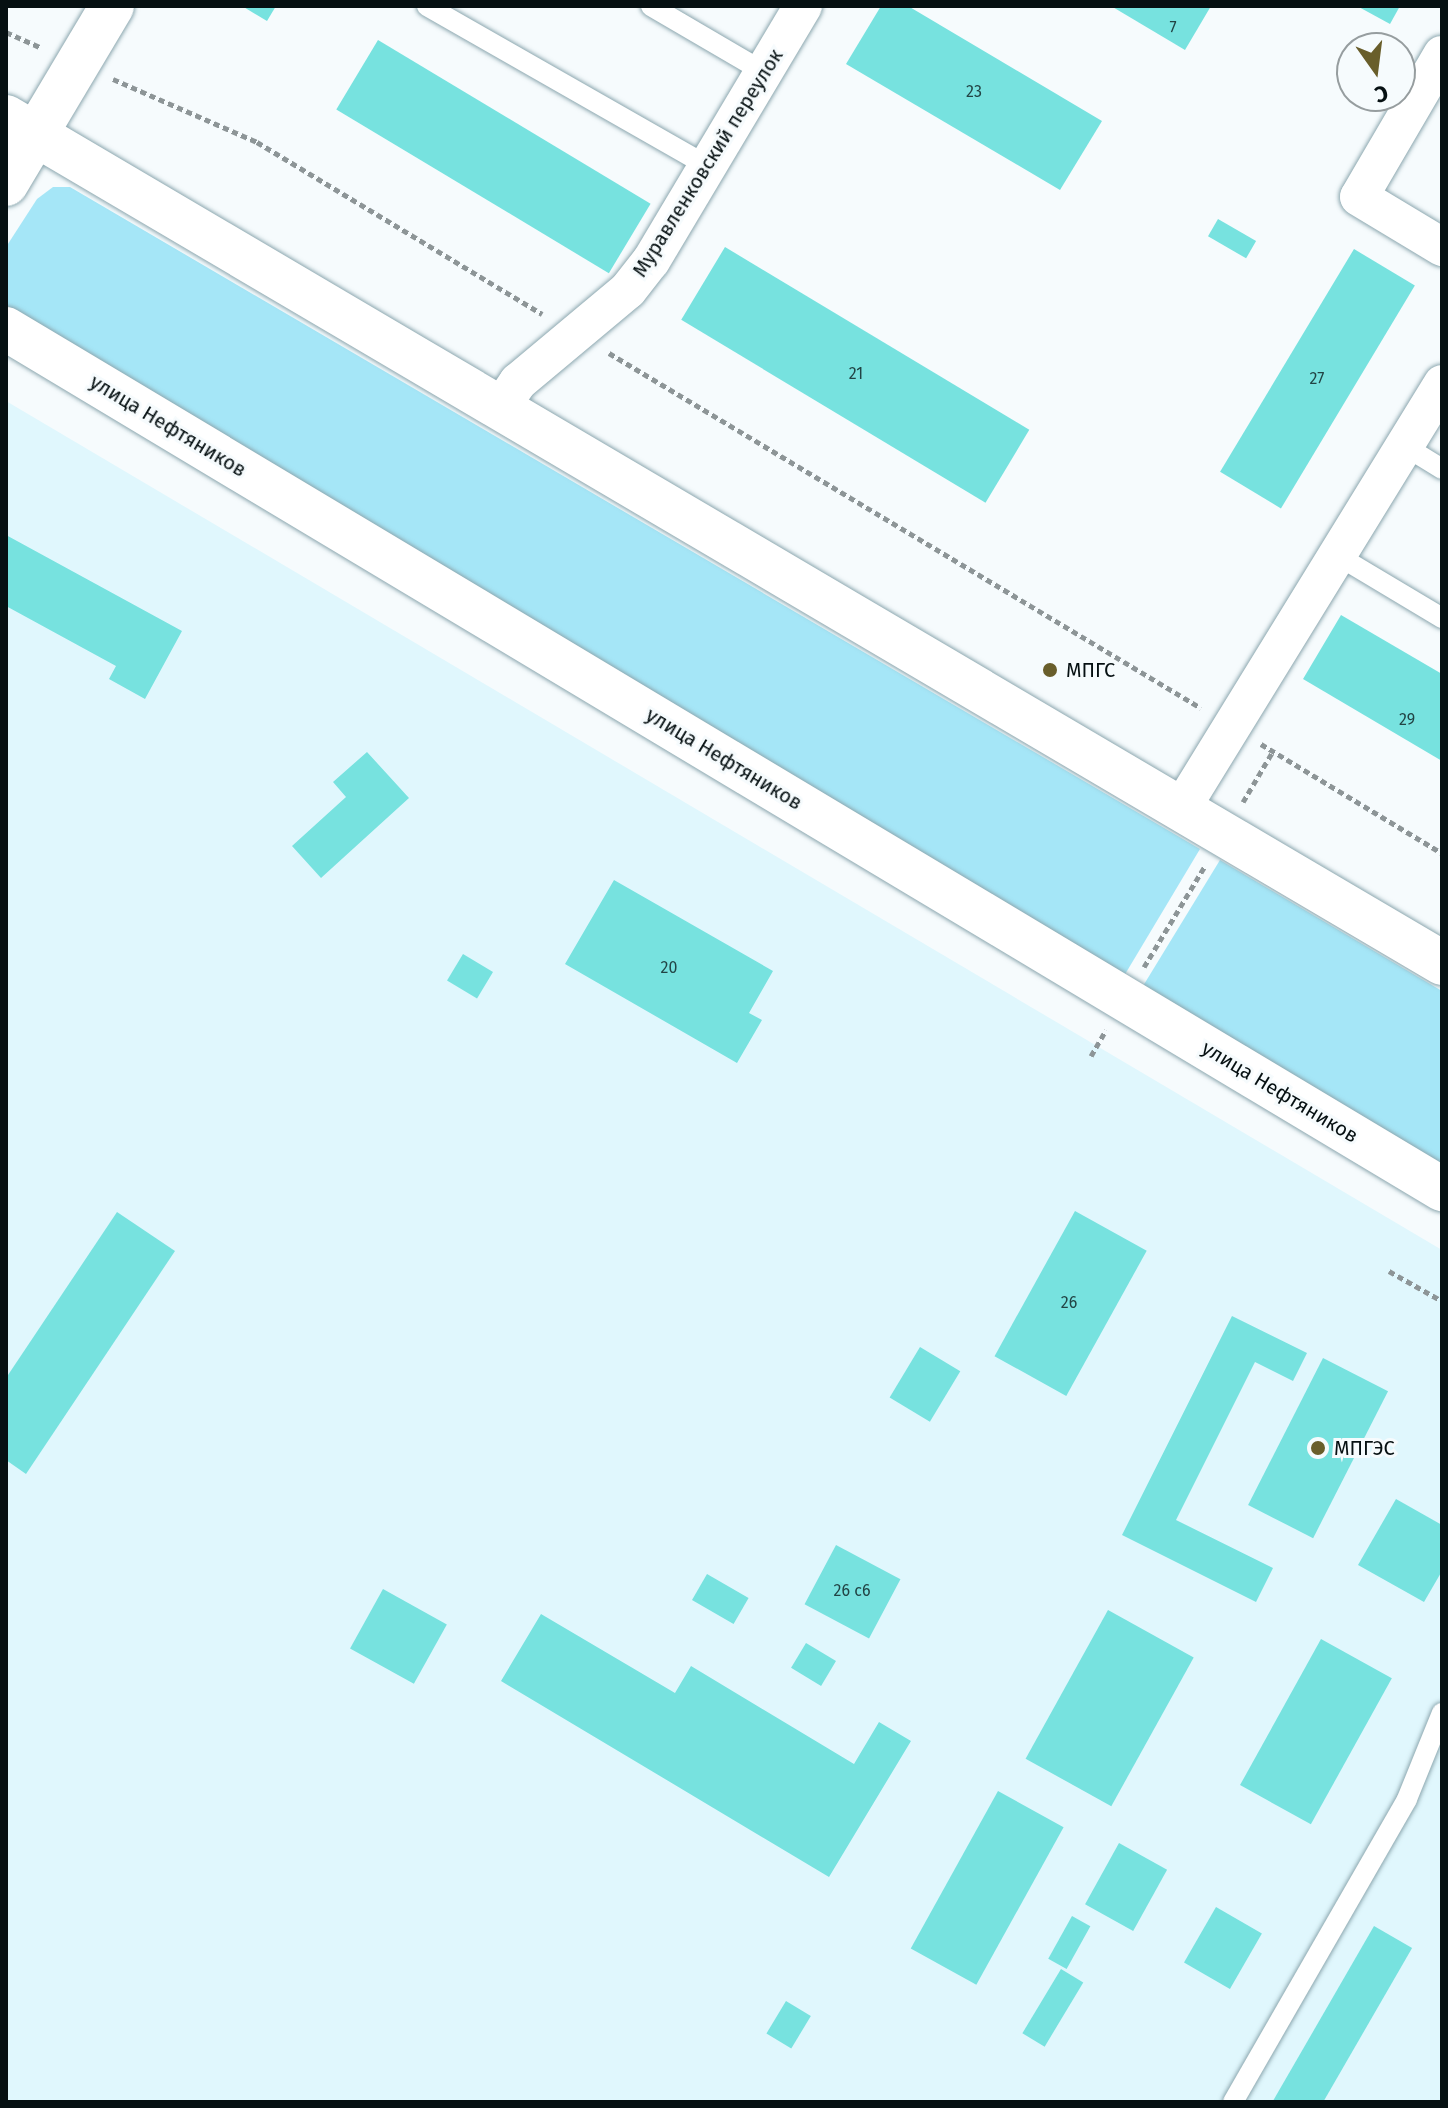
<!DOCTYPE html>
<html>
<head>
<meta charset="utf-8">
<style>
	body { margin:0 }
	#map { position:relative; width:1448px; height:2108px; overflow:hidden; background:#f6fbfd; font-family:"Fira Sans",sans-serif }
	div>[style] { position:absolute }
	.built>* { inset:0; background:#e0f7fd }
	.green>* { inset:0; background:#a5e6f7 }
	.building>* { inset:0; background:#77e2df; transform-origin:0 0 }
	.path>* { height:5px; margin-top:-2.5px; transform-origin:0; background:repeating-linear-gradient(90deg,#8d9597 0 6px,transparent 0 10px) }
	.roads { filter:drop-shadow(0 0 2px #8ca7af) drop-shadow(0 0 2px #8ca7af) }
	.lane>* { height:20px; margin:-10px; padding:0 10px; transform-origin:10px; border-radius:10px; background:#fff }
	.street>* { height:38px; margin:-19px; padding:0 19px; transform-origin:19px; border-radius:19px; background:#fff }
	.secondary>* { height:44px; margin:-22px; padding:0 22px; transform-origin:22px; border-radius:22px; background:#fff }
	.dots>* { width:22px; height:22px; translate:-50% -50%; box-sizing:border-box; border:4px solid #f6fbfd; border-radius:50% }
	span { translate:-50% -50%; white-space:nowrap; text-align:center; line-height:1.15; -webkit-text-stroke:6px #f6fbfd; paint-order:stroke }
	.number-label { font-size:16px; color:#224445 }
	.number-label span { -webkit-text-stroke-width:0 }
	.street-label { font-size:20px; color:#061012 }
	.poi-label { font-size:20px; color:#061012 }
	.left { translate:0 -50%; text-align:left }
	.frame { position:absolute; inset:0; border:8px solid #061012; pointer-events:none }
	.north { position:absolute; left:1336px; top:32px; width:80px; height:80px; box-sizing:border-box; background:#f6fbfd; border:2px solid #969d9f; border-radius:50%; rotate:166deg; font-size:22px; font-weight:700; line-height:32px; text-align:center; color:#061012 }
	.north::after { content:''; display:block; margin:auto; width:28px; height:36px; background:#695e2b; clip-path:polygon(50% 0,100% 100%,50% 72%,0 100%) }
</style>
</head>
<body>
<div id="map">
	<div class="built">
		<i style="clip-path:polygon(6px 401px,1442px 1250px,1442px 2102px,6px 2102px)"></i>
	</div>
	<div class="green">
		<i style="clip-path:polygon(53px 187px,70px 187px,1200px 849px,1124px 976px,6px 305px,6px 247px,37px 199px)"></i>
		<i style="clip-path:polygon(1220px 860px,1442px 991px,1442px 1166px,1143px 986px)"></i>
	</div>
	<div class="building">
		<i style="clip-path:polygon(242px 6px,276px 6px,267px 21px)"></i>
		<i style="clip-path:polygon(881px 6px,908px 6px,1102px 121px,1060px 190px,846px 64px)"></i>
		<i style="clip-path:polygon(1111px 6px,1211px 6px,1185px 50px)"></i>
		<i style="clip-path:polygon(1357px 6px,1400px 6px,1390px 24px)"></i>
		<i style="left:378px;top:40px;width:318px;height:81px;rotate:31deg"></i>
		<i style="left:1218px;top:219px;width:44px;height:20px;rotate:30deg"></i>
		<i style="left:725px;top:247px;width:355px;height:85px;rotate:31deg"></i>
		<i style="left:1354px;top:249px;width:71px;height:260px;rotate:31deg"></i>
		<i style="clip-path:polygon(6px 535px,182px 631px,145px 699px,109px 679px,116px 666px,6px 606px)"></i>
		<i style="clip-path:polygon(1341px 615px,1442px 674px,1442px 761px,1303px 679px)"></i>
		<i style="clip-path:polygon(367px 752px,409px 798px,321px 878px,292px 846px,346px 797px,333px 782px)"></i>
		<i style="clip-path:polygon(614px 880px,773px 971px,749px 1013px,762px 1020px,737px 1063px,565px 964px)"></i>
		<i style="left:463px;top:954px;width:35px;height:31px;rotate:31deg"></i>
		<i style="left:1075px;top:1211px;width:82px;height:166px;rotate:29deg"></i>
		<i style="clip-path:polygon(117px 1212px,175px 1251px,26px 1474px,6px 1460px,6px 1378px)"></i>
		<i style="clip-path:polygon(1232px 1316px,1307px 1353px,1293px 1381px,1255px 1362px,1176px 1520px,1273px 1568px,1256px 1602px,1122px 1535px)"></i>
		<i style="left:920px;top:1347px;width:47px;height:59px;rotate:31deg"></i>
		<i style="left:1323px;top:1358px;width:73px;height:165px;rotate:27deg"></i>
		<i style="clip-path:polygon(1396px 1499px,1442px 1525px,1442px 1571px,1424px 1602px,1358px 1565px)"></i>
		<i style="left:836px;top:1545px;width:73px;height:67px;rotate:28deg"></i>
		<i style="left:707px;top:1574px;width:48px;height:30px;rotate:30deg"></i>
		<i style="left:383px;top:1589px;width:73px;height:68px;rotate:29deg"></i>
		<i style="left:1108px;top:1610px;width:98px;height:170px;rotate:29deg"></i>
		<i style="clip-path:polygon(541px 1614px,675px 1693px,691px 1666px,854px 1764px,879px 1722px,911px 1741px,829px 1877px,501px 1681px)"></i>
		<i style="left:1321px;top:1639px;width:81px;height:167px;rotate:29deg"></i>
		<i style="left:806px;top:1643px;width:35px;height:29px;rotate:31deg"></i>
		<i style="left:998px;top:1791px;width:75px;height:180px;rotate:29deg"></i>
		<i style="left:1119px;top:1843px;width:55px;height:70px;rotate:29deg"></i>
		<i style="left:1216px;top:1907px;width:53px;height:64px;rotate:30deg"></i>
		<i style="left:1072px;top:1916px;width:21px;height:49px;rotate:29deg"></i>
		<i style="left:1374px;top:1926px;width:44px;height:203px;rotate:30deg"></i>
		<i style="left:1061px;top:1969px;width:26px;height:75px;rotate:31deg"></i>
		<i style="left:786px;top:2001px;width:29px;height:38px;rotate:31deg"></i>
	</div>
	<div class="path">
		<i style="left:6px;top:32px;width:39px;rotate:24deg"></i>
		<i style="left:113px;top:79px;width:157px;rotate:23.6deg"></i>
		<i style="left:257px;top:142px;width:333px;rotate:31.1deg"></i>
		<i style="left:609px;top:353px;width:690px;rotate:30.95deg"></i>
		<i style="left:1261px;top:744px;width:211px;rotate:31.1deg"></i>
		<i style="left:1243px;top:802px;width:59px;rotate:-59.5deg"></i>
		<i style="left:1144px;top:967px;width:118px;rotate:-58.9deg"></i>
		<i style="left:1091px;top:1056px;width:30px;rotate:-60deg"></i>
		<i style="left:1389px;top:1271px;width:61px;rotate:29.5deg"></i>
	</div>
	<div class="roads">
		<div class="lane">
			<i style="left:427px;top:6px;width:323px;rotate:29.7deg"></i>
			<i style="left:651px;top:6px;width:131px;rotate:30.3deg"></i>
			<i style="left:1403px;top:445px;width:46px;rotate:31.6deg"></i>
			<i style="left:1335px;top:554px;width:125px;rotate:30.9deg"></i>
			<i style="left:1233px;top:2102px;width:349px;rotate:-60.1deg"></i>
			<i style="left:1407px;top:1799px;width:93px;rotate:-67.9deg"></i>
		</div>
		<div class="street">
			<i style="left:1442px;top:55px;width:164px;rotate:120.3deg"></i>
			<i style="left:1359px;top:197px;width:97px;rotate:31.1deg"></i>
			<i style="left:499px;top:410px;width:34px;rotate:-56deg"></i>
			<i style="left:518px;top:382px;width:143px;rotate:-39.9deg"></i>
			<i style="left:628px;top:290px;width:37px;rotate:-52deg"></i>
			<i style="left:651px;top:261px;width:297px;rotate:-59.2deg"></i>
			<i style="left:1181px;top:809px;width:499px;rotate:-58.4deg"></i>
		</div>
		<div class="secondary">
			<i style="left:6px;top:117px;width:1667px;rotate:30.5deg"></i>
			<i style="left:6px;top:184px;width:207px;rotate:-59.2deg"></i>
			<i style="left:6px;top:329px;width:1674px;rotate:30.92deg"></i>
		</div>
	</div>
	<div class="dots">
		<i style="left:1050px;top:670px;background:#695e2b"></i>
		<i style="left:1318px;top:1448px;background:#695e2b"></i>
	</div>
	<div class="number-label">
		<span style="left:1173px;top:28px">7</span>
		<span style="left:974px;top:92px">23</span>
		<span style="left:856px;top:374px">21</span>
		<span style="left:1317px;top:379px">27</span>
		<span style="left:1407px;top:720px">29</span>
		<span style="left:669px;top:968px">20</span>
		<span style="left:1069px;top:1303px">26</span>
		<span style="left:852px;top:1591px">26 с6</span>
	</div>
	<div class="street-label">
		<span style="left:708px;top:163px;rotate:-58deg">Муравленковский переулок</span>
		<span style="left:168px;top:426px;rotate:31deg">улица Нефтяников</span>
		<span style="left:724px;top:759px;rotate:31deg">улица Нефтяников</span>
		<span style="left:1280px;top:1092px;rotate:31deg">улица Нефтяников</span>
	</div>
	<div class="poi-label">
		<span class="left" style="left:1066px;top:670px">МПГС</span>
		<span class="left" style="left:1334px;top:1448px">МПГЭС</span>
	</div>
	<div class="frame"></div>
	<div class="north">С</div>
</div>
</body>
</html>
